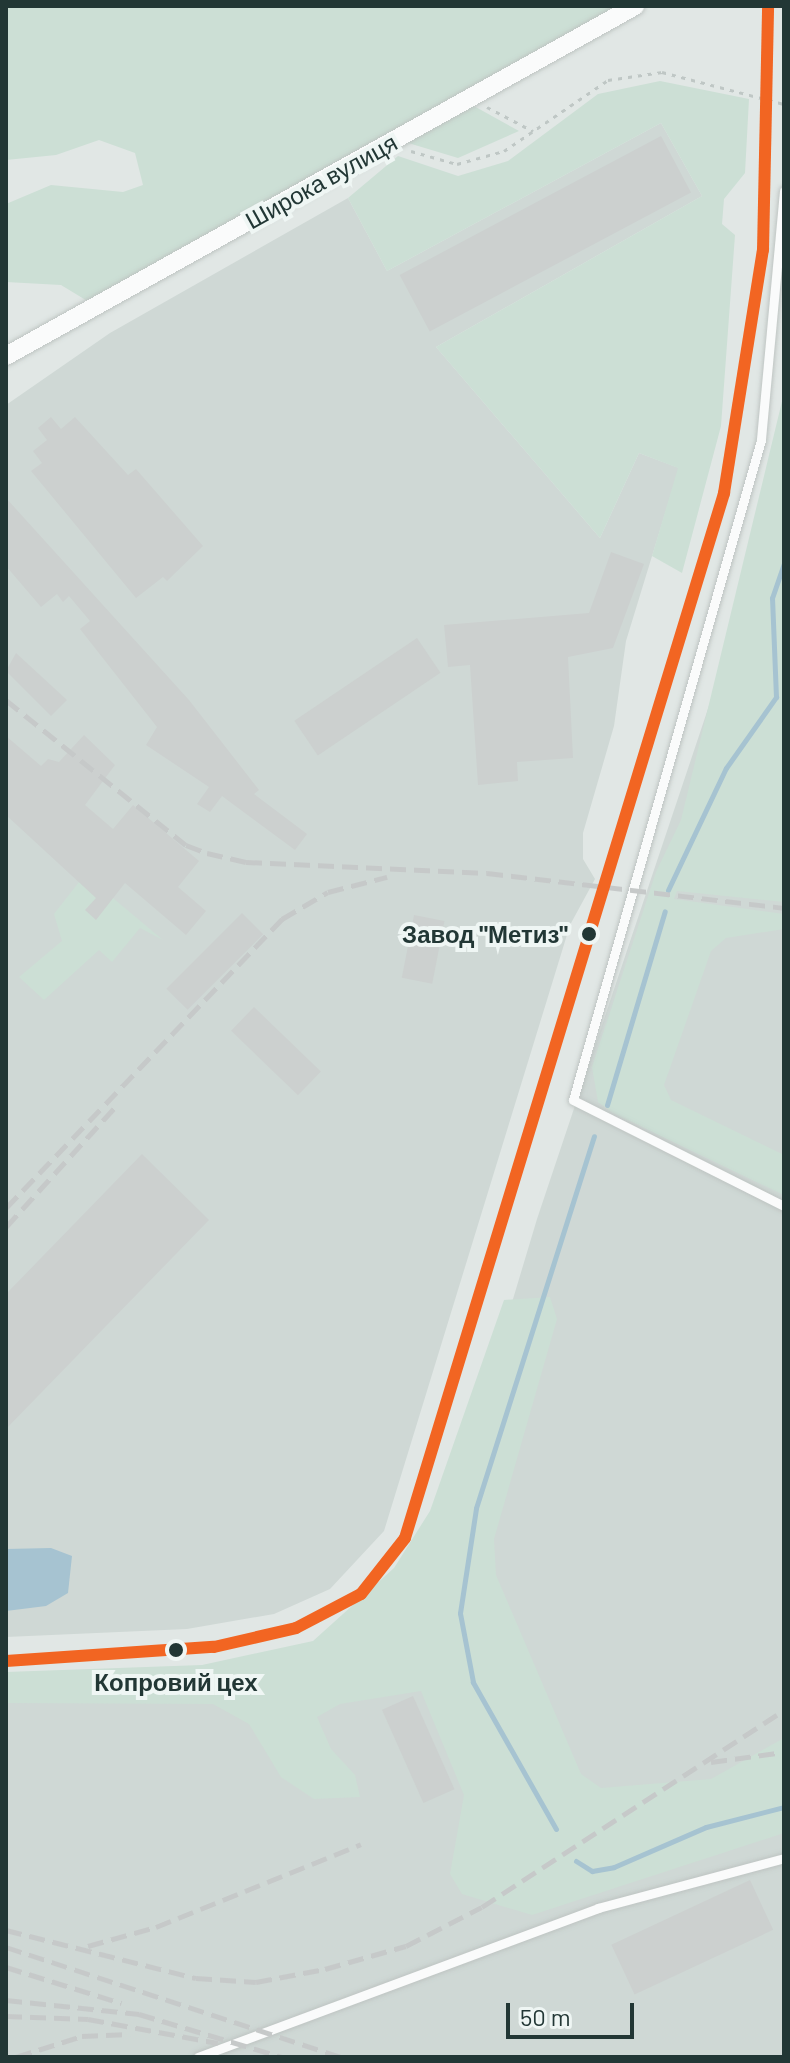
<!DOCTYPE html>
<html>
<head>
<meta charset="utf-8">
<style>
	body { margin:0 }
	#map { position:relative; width:790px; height:2063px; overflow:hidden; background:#e1e7e5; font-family:Barlow,sans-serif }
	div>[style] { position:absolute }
	.built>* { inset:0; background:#cfd8d5 }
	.green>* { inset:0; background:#ccdfd5 }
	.water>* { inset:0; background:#a6c3d1 }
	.stream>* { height:5px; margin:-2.5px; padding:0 2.5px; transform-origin:2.5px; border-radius:2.5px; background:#a6c3d1 }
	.building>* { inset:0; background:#ccd0cf; transform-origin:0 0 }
	.path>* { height:3px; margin-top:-1.5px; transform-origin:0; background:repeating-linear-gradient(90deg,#bfc7c5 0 4px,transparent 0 10px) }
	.roads { filter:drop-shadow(0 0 2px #bec4c2) drop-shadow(0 0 2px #bec4c2) }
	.lane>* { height:9px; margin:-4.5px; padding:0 4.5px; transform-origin:4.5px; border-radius:4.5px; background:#fafbfb }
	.street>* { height:18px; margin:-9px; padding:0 9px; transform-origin:9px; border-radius:9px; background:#fafbfb }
	.rail>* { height:5px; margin-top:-2.5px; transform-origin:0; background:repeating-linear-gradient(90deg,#c6c9c9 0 16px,transparent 0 24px) }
	.tram-1>* { height:12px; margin:-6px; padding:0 6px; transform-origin:6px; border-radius:6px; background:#f26522 }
	.dots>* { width:22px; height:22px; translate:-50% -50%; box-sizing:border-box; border:4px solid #eff6f4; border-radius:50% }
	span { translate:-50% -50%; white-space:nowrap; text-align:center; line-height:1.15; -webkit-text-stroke:8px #eff6f4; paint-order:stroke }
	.street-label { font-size:24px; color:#223735 }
	.stop-label { font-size:24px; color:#223735; font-weight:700 }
	.right { translate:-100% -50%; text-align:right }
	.frame { position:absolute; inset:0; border:8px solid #223735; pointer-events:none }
	.scale { position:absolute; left:506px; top:2003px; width:128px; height:36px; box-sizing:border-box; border:4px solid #223735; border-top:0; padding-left:10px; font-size:24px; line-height:28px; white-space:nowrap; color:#223735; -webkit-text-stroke:6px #eff6f4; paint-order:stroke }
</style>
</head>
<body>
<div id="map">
	<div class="built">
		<i style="clip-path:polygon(661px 123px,702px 196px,436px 347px,600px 538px,639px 453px,679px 468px,626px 641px,614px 726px,583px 833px,583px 859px,595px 879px,570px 925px,384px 1531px,330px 1589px,274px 1614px,187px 1629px,6px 1637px,6px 405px,110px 333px,348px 198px,387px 271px)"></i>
		<i style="clip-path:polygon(784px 482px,784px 2057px,6px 2057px,6px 1697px,338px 1675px,421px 1606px,537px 1219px)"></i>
	</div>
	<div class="green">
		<i style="clip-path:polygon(6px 6px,620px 6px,89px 302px,61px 285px,6px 282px,6px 204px,51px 185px,123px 192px,143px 185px,135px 153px,99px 140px,56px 155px,6px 160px)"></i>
		<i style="clip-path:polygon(660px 81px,749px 99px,745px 173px,724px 199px,722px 224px,735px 235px,721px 426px,682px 573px,652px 556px,678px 468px,639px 453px,600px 538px,436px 347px,702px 196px,661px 123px,387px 271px,348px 198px,398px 156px,458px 176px,508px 161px,598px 94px)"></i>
		<i style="clip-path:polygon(472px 105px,519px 131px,458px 158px,405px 142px)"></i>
		<i style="clip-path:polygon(784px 393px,784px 902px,677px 891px,674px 899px,784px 914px,784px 929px,726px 938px,711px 951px,664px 1085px,671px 1100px,784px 1155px,784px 1195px,613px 1113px,598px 1102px,592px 1067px,656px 872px,681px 820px)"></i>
		<i style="clip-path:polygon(79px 882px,95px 883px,163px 940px,140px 928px,112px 962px,99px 950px,44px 1000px,19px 977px,62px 941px,54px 914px)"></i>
		<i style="clip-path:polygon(550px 1297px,557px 1319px,494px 1539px,496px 1575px,581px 1774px,601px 1788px,711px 1779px,784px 1738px,784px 1833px,532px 1915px,462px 1894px,450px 1874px,464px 1795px,421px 1691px,340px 1704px,317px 1717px,331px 1749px,355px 1775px,360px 1797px,314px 1799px,281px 1777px,249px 1724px,213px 1704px,6px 1703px,6px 1672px,202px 1665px,313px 1641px,394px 1568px,430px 1511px,504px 1300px)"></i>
	</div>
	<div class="water">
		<i style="clip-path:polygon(51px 1548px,72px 1556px,68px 1593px,46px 1606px,6px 1611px,6px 1549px)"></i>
	</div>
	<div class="stream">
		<i style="left:668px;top:890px;width:135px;rotate:-64.6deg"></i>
		<i style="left:726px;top:768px;width:87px;rotate:-54.8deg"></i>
		<i style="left:776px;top:697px;width:99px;rotate:-92.3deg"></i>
		<i style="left:772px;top:598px;width:36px;rotate:-71deg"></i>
		<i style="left:607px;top:1105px;width:202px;rotate:-73.4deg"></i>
		<i style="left:556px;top:1829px;width:169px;rotate:-119.5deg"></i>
		<i style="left:473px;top:1682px;width:70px;rotate:-100.7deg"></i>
		<i style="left:460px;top:1613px;width:106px;rotate:-81.3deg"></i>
		<i style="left:476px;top:1508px;width:390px;rotate:-72.4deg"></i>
		<i style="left:576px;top:1861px;width:19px;rotate:32deg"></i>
		<i style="left:592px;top:1871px;width:22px;rotate:-10deg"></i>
		<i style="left:614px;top:1867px;width:100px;rotate:-23.5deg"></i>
		<i style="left:706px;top:1827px;width:81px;rotate:-14.4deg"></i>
	</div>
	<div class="building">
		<i style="left:661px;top:136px;width:64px;height:296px;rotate:62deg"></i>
		<i style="clip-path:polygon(51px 417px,61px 429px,75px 417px,128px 475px,136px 469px,203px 546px,167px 581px,163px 577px,136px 598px,31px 471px,42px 463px,33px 451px,47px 440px,38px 428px)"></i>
		<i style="clip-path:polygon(6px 498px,189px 700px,259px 790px,254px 794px,307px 834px,295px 850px,222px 796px,210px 812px,197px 804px,209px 787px,146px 745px,157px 727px,80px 629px,90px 621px,69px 596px,63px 602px,57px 594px,41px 607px,6px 566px)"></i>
		<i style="clip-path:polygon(611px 552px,644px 564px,613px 648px,568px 657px,573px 758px,517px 762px,518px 781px,478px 785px,470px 665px,448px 667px,444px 625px,589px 613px)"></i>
		<i style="left:417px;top:638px;width:42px;height:148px;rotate:56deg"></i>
		<i style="clip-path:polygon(16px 653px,67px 700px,51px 716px,6px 671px)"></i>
		<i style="clip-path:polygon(84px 735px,115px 765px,85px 805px,113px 829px,133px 805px,199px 861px,178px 887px,206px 911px,186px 935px,125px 883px,96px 920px,85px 910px,96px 898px,6px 815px,6px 736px,41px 766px,48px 759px,59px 762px)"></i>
		<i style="left:242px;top:913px;width:30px;height:107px;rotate:45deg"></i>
		<i style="left:414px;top:915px;width:31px;height:64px;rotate:11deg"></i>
		<i style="left:254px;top:1007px;width:93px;height:33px;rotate:44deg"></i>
		<i style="clip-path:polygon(142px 1154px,209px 1220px,6px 1429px,6px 1294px)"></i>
		<i style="left:413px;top:1696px;width:102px;height:34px;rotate:66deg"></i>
		<i style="left:750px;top:1880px;width:55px;height:153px;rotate:65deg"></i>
	</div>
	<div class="path">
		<i style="left:487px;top:107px;width:52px;rotate:27.6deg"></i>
		<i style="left:411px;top:151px;width:48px;rotate:15.8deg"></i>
		<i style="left:457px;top:164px;width:49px;rotate:-15.5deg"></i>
		<i style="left:504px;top:151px;width:126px;rotate:-34.3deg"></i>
		<i style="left:608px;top:80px;width:55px;rotate:-8.4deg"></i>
		<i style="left:662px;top:72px;width:126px;rotate:14.7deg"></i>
	</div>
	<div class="roads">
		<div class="lane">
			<i style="left:784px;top:191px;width:250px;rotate:95.3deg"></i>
			<i style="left:761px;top:440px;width:686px;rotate:105.9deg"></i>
			<i style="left:573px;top:1100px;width:236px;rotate:26.7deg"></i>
			<i style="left:198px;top:2057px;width:427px;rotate:-20.4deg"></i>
			<i style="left:598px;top:1908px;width:193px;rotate:-15deg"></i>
		</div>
		<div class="street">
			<i style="left:6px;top:356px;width:720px;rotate:-29.09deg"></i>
		</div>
	</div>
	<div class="rail">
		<i style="left:6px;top:700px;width:231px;rotate:38.9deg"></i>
		<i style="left:186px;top:845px;width:22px;rotate:21deg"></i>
		<i style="left:207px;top:853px;width:40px;rotate:13deg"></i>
		<i style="left:246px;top:862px;width:241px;rotate:2.6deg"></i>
		<i style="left:487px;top:873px;width:299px;rotate:6.7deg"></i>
		<i style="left:6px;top:1208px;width:400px;rotate:-46.3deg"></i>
		<i style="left:282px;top:919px;width:53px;rotate:-30.4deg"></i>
		<i style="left:328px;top:892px;width:61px;rotate:-14.3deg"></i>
		<i style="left:6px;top:1227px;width:165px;rotate:-47.7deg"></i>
		<i style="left:711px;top:1762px;width:74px;rotate:-7.8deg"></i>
		<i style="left:6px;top:1930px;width:196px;rotate:14.2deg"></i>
		<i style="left:196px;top:1978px;width:60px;rotate:3.8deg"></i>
		<i style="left:256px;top:1982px;width:70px;rotate:-10.7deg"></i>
		<i style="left:325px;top:1969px;width:84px;rotate:-15.9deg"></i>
		<i style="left:406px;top:1946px;width:85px;rotate:-27.2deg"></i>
		<i style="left:482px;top:1907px;width:361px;rotate:-33.1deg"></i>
		<i style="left:88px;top:1946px;width:71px;rotate:-15.6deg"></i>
		<i style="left:156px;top:1927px;width:221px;rotate:-22deg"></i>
		<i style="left:6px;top:1947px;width:352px;rotate:18.2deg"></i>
		<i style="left:6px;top:1967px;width:121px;rotate:17.4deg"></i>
		<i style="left:6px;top:2000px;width:134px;rotate:6deg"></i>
		<i style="left:139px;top:2014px;width:149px;rotate:16.7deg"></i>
		<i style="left:6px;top:2016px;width:82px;rotate:2.1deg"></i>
		<i style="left:88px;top:2019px;width:132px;rotate:10.5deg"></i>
		<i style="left:16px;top:2057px;width:69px;rotate:-17.7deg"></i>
		<i style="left:82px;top:2036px;width:48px;rotate:-2.4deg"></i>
	</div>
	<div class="tram-1">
		<i style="left:6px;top:1661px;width:208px;rotate:-3.9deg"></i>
		<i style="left:214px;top:1647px;width:84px;rotate:-13deg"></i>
		<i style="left:296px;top:1628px;width:73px;rotate:-27.6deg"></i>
		<i style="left:361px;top:1594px;width:71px;rotate:-51.8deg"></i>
		<i style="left:405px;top:1538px;width:1093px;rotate:-73.02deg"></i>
		<i style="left:724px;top:493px;width:246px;rotate:-80.9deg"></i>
		<i style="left:763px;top:250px;width:244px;rotate:-88.8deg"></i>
	</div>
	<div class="dots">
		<i style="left:589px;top:934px;background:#223735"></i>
		<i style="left:176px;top:1650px;background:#223735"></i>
	</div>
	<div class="street-label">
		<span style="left:321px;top:181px;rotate:-29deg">Широка вулиця</span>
	</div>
	<div class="stop-label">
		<span class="right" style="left:568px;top:934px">Завод "Метиз"</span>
		<span style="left:176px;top:1682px">Копровий цех</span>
	</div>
	<div class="frame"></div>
	<div class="scale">50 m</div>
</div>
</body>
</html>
